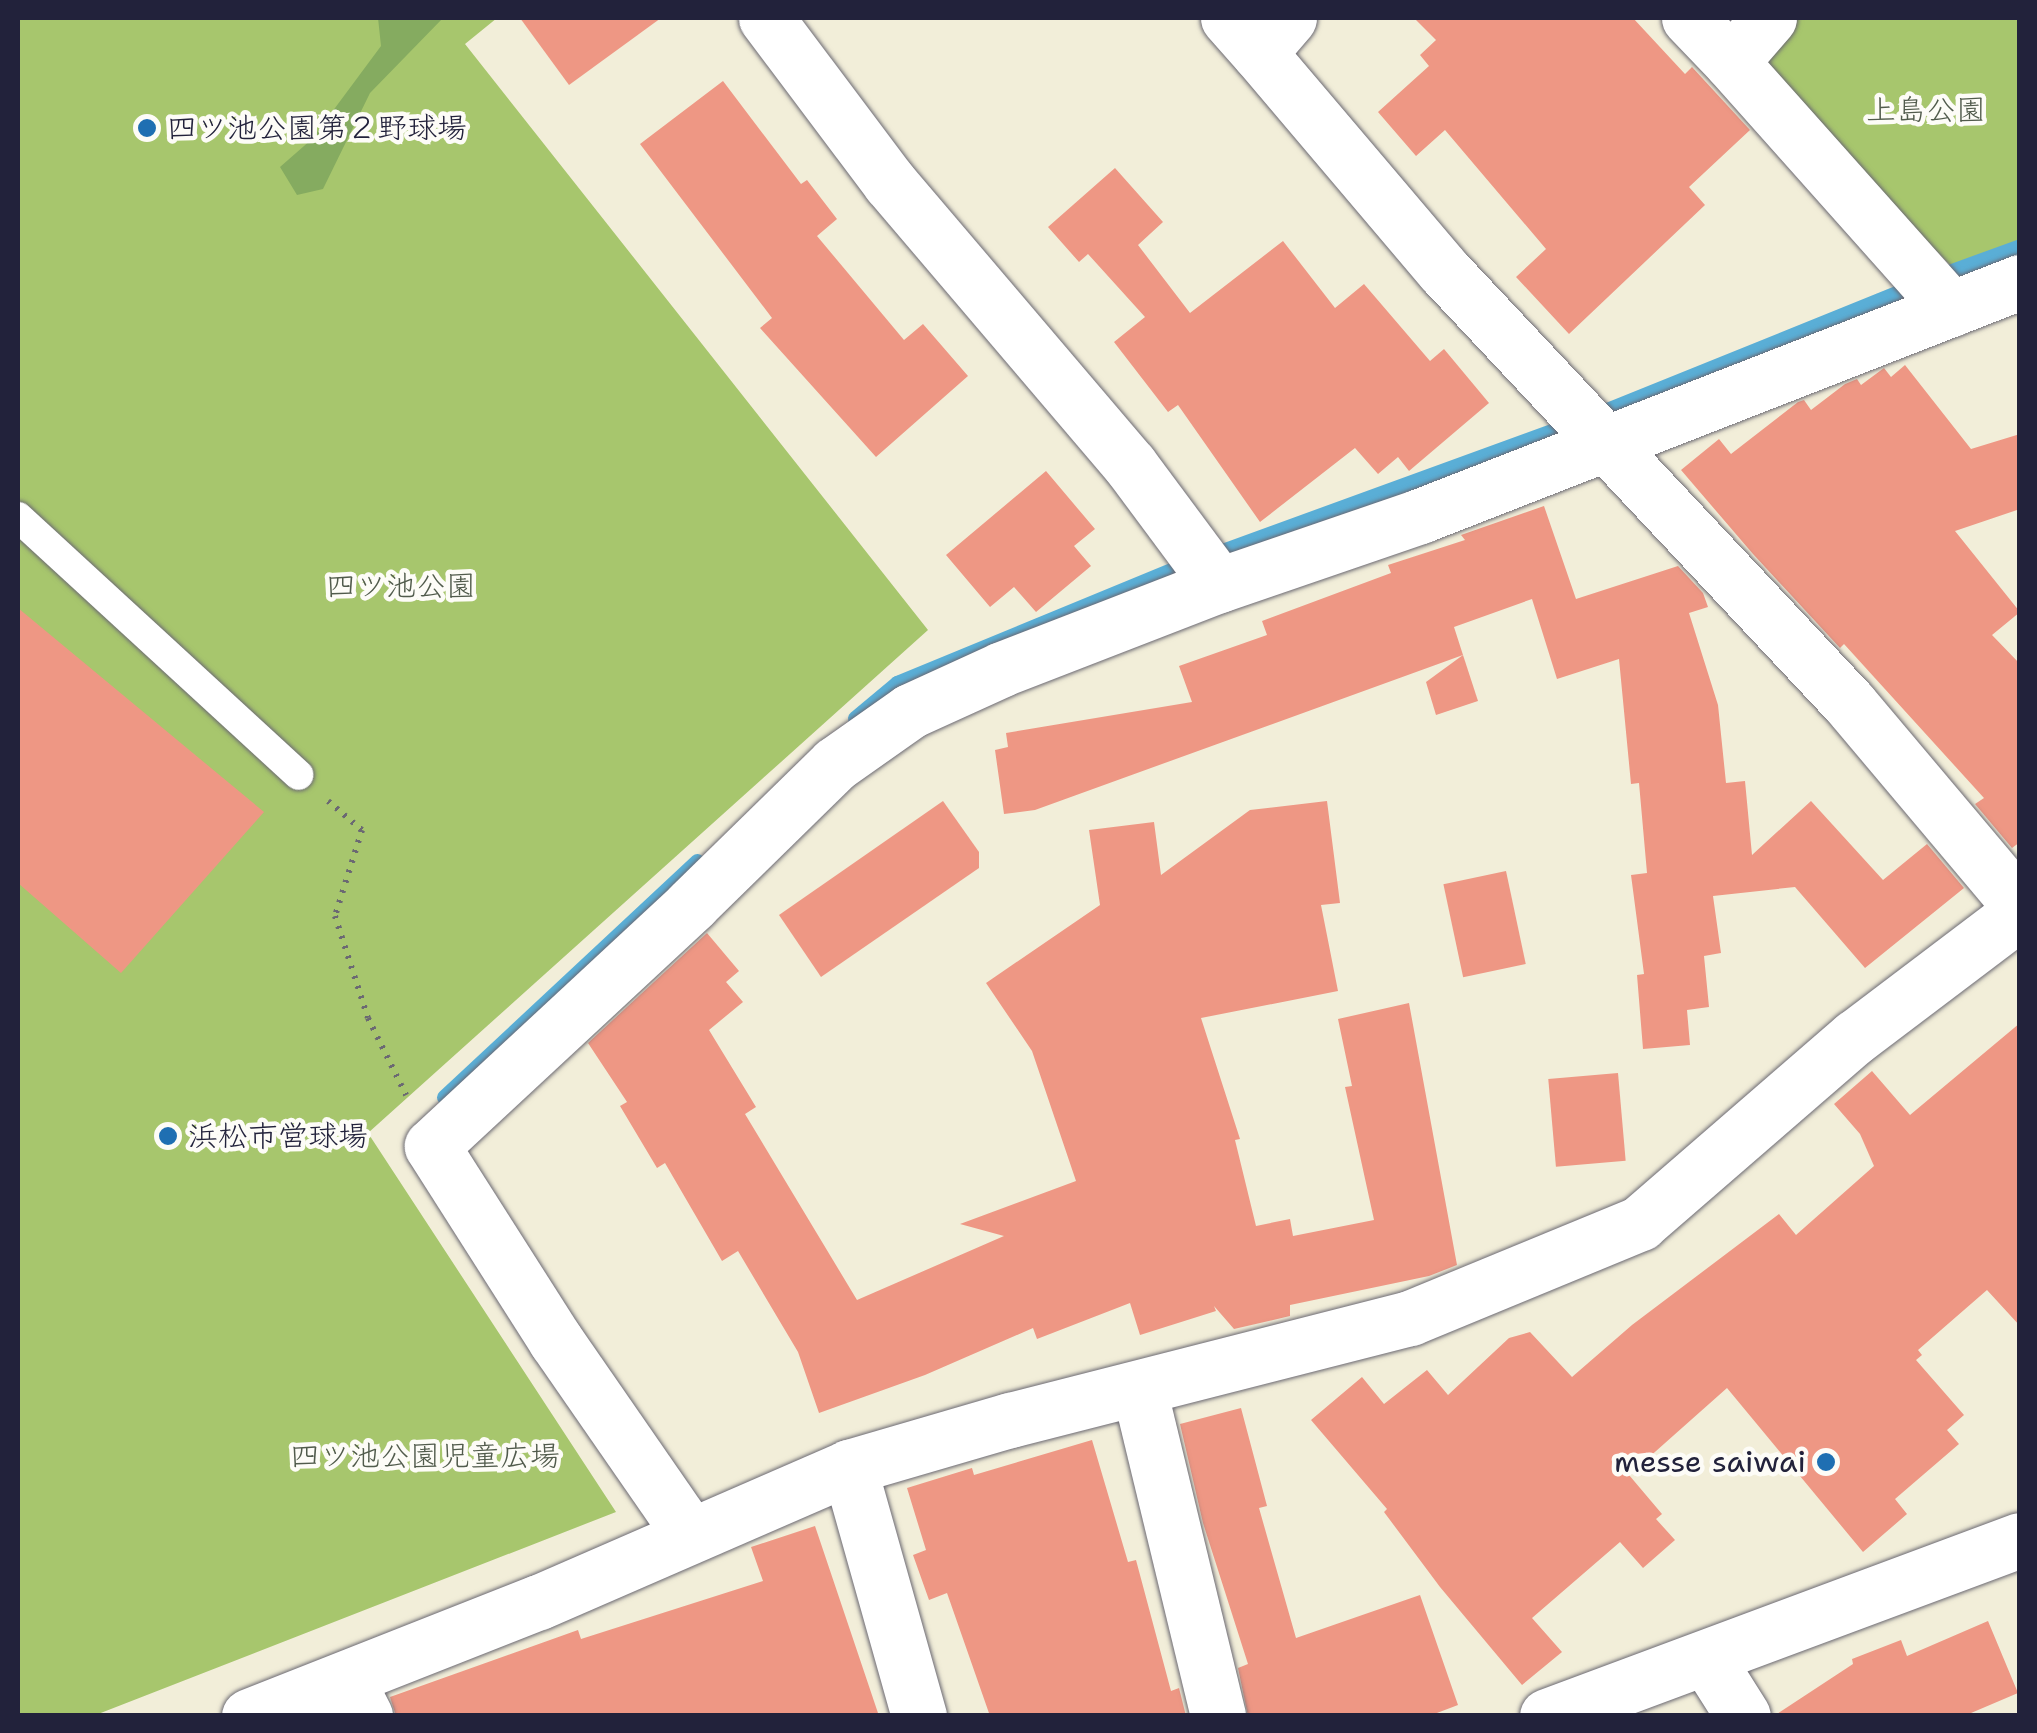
<!DOCTYPE html>
<html>
<head>
<meta charset="utf-8">
<style>
	body { margin:0 }
	#map { position:relative; width:2037px; height:1733px; overflow:hidden; background:#f2eed9; font-family:"Shantell Sans","Klee One",sans-serif }
	div>[style] { position:absolute }
	.green>* { inset:0; background:#a7c66d }
	.forest>* { inset:0; background:#85ab60 }
	.stream>* { height:15px; margin:-7.5px; padding:0 7.5px; transform-origin:7.5px; border-radius:7.5px; background:#5aaed6 }
	.building>* { inset:0; background:#ee9784; transform-origin:0 0 }
	.path>* { height:6px; margin-top:-3px; transform-origin:0; background:repeating-linear-gradient(90deg,#6b6972 0 2.5px,transparent 0 10.5px) }
	.roads { filter:drop-shadow(0 0 2px #6b6972) drop-shadow(0 0 2px #6b6972) }
	.service>* { height:30px; margin:-15px; padding:0 15px; transform-origin:15px; border-radius:15px; background:#fff }
	.minor>* { height:55px; margin:-27.5px; padding:0 27.5px; transform-origin:27.5px; border-radius:27.5px; background:#fff }
	.tertiary>* { height:55px; margin:-27.5px; padding:0 27.5px; transform-origin:27.5px; border-radius:27.5px; background:#fff }
	.dots>* { width:28px; height:28px; translate:-50% -50%; box-sizing:border-box; border:5px solid #fdfcf7; border-radius:50% }
	span { translate:-50% -50%; white-space:nowrap; text-align:center; line-height:1.15; -webkit-text-stroke:9px #fdfcf7; paint-order:stroke }
	.park-label { font-size:30px; color:#515b4c }
	.poi-label { font-size:30px; color:#22223b }
	.left { translate:0 -50%; text-align:left }
	.right { translate:-100% -50%; text-align:right }
	.frame { position:absolute; inset:0; border:20px solid #22223b; pointer-events:none }
</style>
</head>
<body>
<div id="map">
	<div class="green">
		<i style="clip-path:polygon(18px 18px,497px 18px,465px 44px,928px 630px,368px 1133px,616px 1512px,93px 1716px,18px 1715px)"></i>
		<i style="clip-path:polygon(1795px 18px,2019px 18px,2019px 253px,1962px 277px,1766px 80px,1770px 47px)"></i>
	</div>
	<div class="forest">
		<i style="clip-path:polygon(378px 18px,443px 18px,370px 93px,323px 189px,297px 195px,280px 167px,312px 139px,381px 46px)"></i>
	</div>
	<div class="stream">
		<i style="left:1935px;top:277px;width:90px;rotate:-20deg"></i>
		<i style="left:1592px;top:416px;width:347px;rotate:-22deg"></i>
		<i style="left:1211px;top:555px;width:382px;rotate:-20deg"></i>
		<i style="left:855px;top:718px;width:55px;rotate:-39.8deg"></i>
		<i style="left:897px;top:683px;width:317px;rotate:-22.4deg"></i>
		<i style="left:444px;top:1097px;width:346px;rotate:-43deg"></i>
	</div>
	<div class="building">
		<i style="clip-path:polygon(520px 18px,661px 18px,569px 85px)"></i>
		<i style="clip-path:polygon(1414px 18px,1633px 18px,1685px 74px,1692px 67px,1750px 130px,1689px 187px,1705px 205px,1569px 334px,1516px 277px,1546px 249px,1445px 130px,1416px 156px,1378px 112px,1429px 66px,1420px 55px,1436px 40px)"></i>
		<i style="clip-path:polygon(723px 81px,801px 184px,807px 180px,837px 219px,817px 236px,904px 340px,923px 324px,968px 376px,876px 457px,760px 328px,772px 318px,640px 144px)"></i>
		<i style="clip-path:polygon(1115px 168px,1163px 222px,1138px 245px,1190px 313px,1283px 241px,1335px 308px,1364px 284px,1430px 361px,1444px 349px,1489px 403px,1409px 471px,1398px 457px,1378px 474px,1355px 448px,1260px 522px,1178px 405px,1168px 412px,1114px 342px,1145px 317px,1088px 254px,1079px 262px,1048px 227px)"></i>
		<i style="clip-path:polygon(1905px 365px,1971px 449px,2020px 434px,2020px 509px,1955px 531px,2020px 612px,1992px 635px,2020px 664px,2020px 842px,2012px 848px,1975px 804px,1984px 798px,1844px 644px,1840px 648px,1753px 554px,1681px 470px,1719px 439px,1731px 454px,1798px 402px,1804px 400px,1811px 410px,1845px 384px,1857px 379px,1861px 385px,1884px 368px,1891px 377px)"></i>
		<i style="clip-path:polygon(1046px 471px,1095px 529px,1074px 546px,1091px 566px,1036px 612px,1014px 587px,990px 607px,946px 555px)"></i>
		<i style="clip-path:polygon(1544px 506px,1576px 599px,1678px 566px,1703px 593px,1708px 607px,1689px 613px,1718px 705px,1726px 783px,1745px 781px,1752px 855px,1811px 801px,1883px 880px,1927px 844px,1964px 888px,1865px 968px,1795px 887px,1713px 896px,1721px 953px,1704px 956px,1709px 1007px,1687px 1010px,1690px 1045px,1643px 1049px,1637px 975px,1644px 974px,1631px 875px,1647px 873px,1639px 783px,1631px 784px,1619px 659px,1557px 679px,1532px 599px,1454px 627px,1463px 655px,1035px 810px,1004px 814px,995px 750px,1008px 747px,1006px 733px,1192px 702px,1179px 666px,1267px 635px,1262px 621px,1391px 573px,1388px 565px,1465px 540px,1461px 535px)"></i>
		<i style="clip-path:polygon(18px 608px,264px 812px,121px 973px,18px 883px)"></i>
		<i style="clip-path:polygon(1463px 655px,1478px 701px,1436px 715px,1426px 682px)"></i>
		<i style="clip-path:polygon(943px 801px,979px 852px,979px 868px,821px 977px,779px 915px)"></i>
		<i style="clip-path:polygon(1327px 801px,1340px 903px,1321px 905px,1338px 991px,1201px 1018px,1240px 1139px,1235px 1140px,1256px 1226px,1290px 1219px,1293px 1236px,1374px 1220px,1345px 1087px,1352px 1086px,1338px 1019px,1409px 1003px,1457px 1265px,1429px 1276px,1290px 1305px,1290px 1316px,1234px 1329px,1214px 1306px,1216px 1311px,1140px 1335px,1130px 1303px,1037px 1339px,1033px 1328px,925px 1375px,819px 1413px,798px 1352px,738px 1251px,722px 1261px,665px 1163px,657px 1168px,620px 1106px,627px 1102px,588px 1043px,707px 933px,739px 971px,726px 982px,743px 1002px,709px 1030px,756px 1107px,745px 1114px,857px 1300px,1004px 1236px,960px 1224px,1076px 1181px,1032px 1051px,986px 983px,1100px 905px,1089px 830px,1154px 822px,1161px 875px,1250px 810px)"></i>
		<i style="left:1506px;top:871px;width:95px;height:64px;rotate:78deg"></i>
		<i style="clip-path:polygon(2020px 1023px,2020px 1326px,1987px 1290px,1918px 1350px,1922px 1355px,1916px 1360px,1964px 1415px,1947px 1430px,1959px 1444px,1895px 1499px,1907px 1514px,1863px 1552px,1727px 1388px,1629px 1475px,1662px 1514px,1656px 1519px,1675px 1540px,1643px 1568px,1620px 1542px,1532px 1618px,1562px 1652px,1522px 1685px,1440px 1587px,1384px 1512px,1387px 1509px,1311px 1420px,1362px 1377px,1384px 1404px,1427px 1370px,1448px 1395px,1509px 1338px,1530px 1332px,1572px 1377px,1632px 1325px,1779px 1214px,1796px 1235px,1874px 1166px,1860px 1134px,1834px 1104px,1872px 1071px,1910px 1115px)"></i>
		<i style="left:1618px;top:1073px;width:88px;height:70px;rotate:85deg"></i>
		<i style="clip-path:polygon(1241px 1408px,1267px 1506px,1259px 1508px,1296px 1638px,1420px 1595px,1458px 1705px,1429px 1716px,1248px 1716px,1238px 1668px,1248px 1664px,1203px 1523px,1180px 1424px)"></i>
		<i style="clip-path:polygon(1092px 1440px,1128px 1562px,1136px 1560px,1171px 1691px,1179px 1688px,1186px 1716px,990px 1716px,947px 1593px,929px 1600px,913px 1555px,926px 1550px,907px 1488px,972px 1468px,974px 1475px)"></i>
		<i style="clip-path:polygon(815px 1526px,879px 1716px,396px 1716px,390px 1697px,578px 1630px,581px 1639px,763px 1581px,751px 1547px)"></i>
		<i style="clip-path:polygon(1988px 1621px,2018px 1693px,1964px 1716px,1774px 1716px,1853px 1664px,1852px 1659px,1901px 1640px,1907px 1656px)"></i>
	</div>
	<div class="path">
		<i style="left:328px;top:801px;width:45px;rotate:40.5deg"></i>
		<i style="left:362px;top:830px;width:90px;rotate:107.4deg"></i>
		<i style="left:335px;top:916px;width:107px;rotate:72.1deg"></i>
		<i style="left:368px;top:1018px;width:86px;rotate:63.7deg"></i>
	</div>
	<div class="roads">
		<div class="service">
			<i style="left:18px;top:517px;width:381px;rotate:42.6deg"></i>
		</div>
		<div class="minor">
			<i style="left:766px;top:18px;width:206px;rotate:53.1deg"></i>
			<i style="left:890px;top:183px;width:370px;rotate:49.6deg"></i>
			<i style="left:1130px;top:465px;width:149px;rotate:53.4deg"></i>
			<i style="left:1228px;top:18px;width:47px;rotate:48.5deg"></i>
			<i style="left:1289px;top:18px;width:46px;rotate:130.6deg"></i>
			<i style="left:1259px;top:53px;width:286px;rotate:49.7deg"></i>
			<i style="left:1444px;top:271px;width:594px;rotate:46.84deg"></i>
			<i style="left:1850px;top:704px;width:264px;rotate:49.9deg"></i>
			<i style="left:1689px;top:18px;width:61px;rotate:46.3deg"></i>
			<i style="left:1769px;top:18px;width:58px;rotate:130.8deg"></i>
			<i style="left:1731px;top:62px;width:331px;rotate:48.3deg"></i>
			<i style="left:1139px;top:1389px;width:336px;rotate:76.4deg"></i>
			<i style="left:849px;top:1467px;width:259px;rotate:74.3deg"></i>
			<i style="left:689px;top:1533px;width:234px;rotate:-124.7deg"></i>
			<i style="left:556px;top:1341px;width:231px;rotate:-122.5deg"></i>
			<i style="left:432px;top:1146px;width:355px;rotate:-42.9deg"></i>
			<i style="left:692px;top:904px;width:200px;rotate:-44.4deg"></i>
			<i style="left:835px;top:764px;width:92px;rotate:-35.2deg"></i>
			<i style="left:910px;top:711px;width:101px;rotate:-24.5deg"></i>
			<i style="left:1002px;top:669px;width:233px;rotate:-21.2deg"></i>
			<i style="left:1219px;top:585px;width:213px;rotate:-18.9deg"></i>
			<i style="left:1420px;top:516px;width:644px;rotate:-21.31deg"></i>
			<i style="left:1707px;top:1659px;width:67px;rotate:57.7deg"></i>
			<i style="left:354px;top:1676px;width:24px;rotate:83deg"></i>
			<i style="left:357px;top:1700px;width:18px;rotate:63deg"></i>
		</div>
		<div class="tertiary">
			<i style="left:249px;top:1716px;width:312px;rotate:-21.5deg"></i>
			<i style="left:539px;top:1602px;width:338px;rotate:-23.5deg"></i>
			<i style="left:849px;top:1467px;width:168px;rotate:-16.3deg"></i>
			<i style="left:1010px;top:1420px;width:413px;rotate:-14.3deg"></i>
			<i style="left:1410px;top:1318px;width:249px;rotate:-22.4deg"></i>
			<i style="left:1640px;top:1223px;width:284px;rotate:-40.9deg"></i>
			<i style="left:1855px;top:1037px;width:207px;rotate:-37.1deg"></i>
			<i style="left:1547px;top:1716px;width:505px;rotate:-20.41deg"></i>
		</div>
	</div>
	<div class="dots">
		<i style="left:147px;top:128px;background:#1f6fb2"></i>
		<i style="left:168px;top:1136px;background:#1f6fb2"></i>
		<i style="left:1826px;top:1462px;background:#1f6fb2"></i>
	</div>
	<div class="park-label">
		<span style="left:1926px;top:110px">上島公園</span>
		<span style="left:401px;top:586px">四ツ池公園</span>
		<span style="left:425px;top:1456px">四ツ池公園児童広場</span>
	</div>
	<div class="poi-label">
		<span class="left" style="left:167px;top:128px">四ツ池公園第２野球場</span>
		<span class="left" style="left:188px;top:1136px">浜松市営球場</span>
		<span class="right" style="left:1806px;top:1462px">messe saiwai</span>
	</div>
	<div class="frame"></div>
</div>
</body>
</html>
